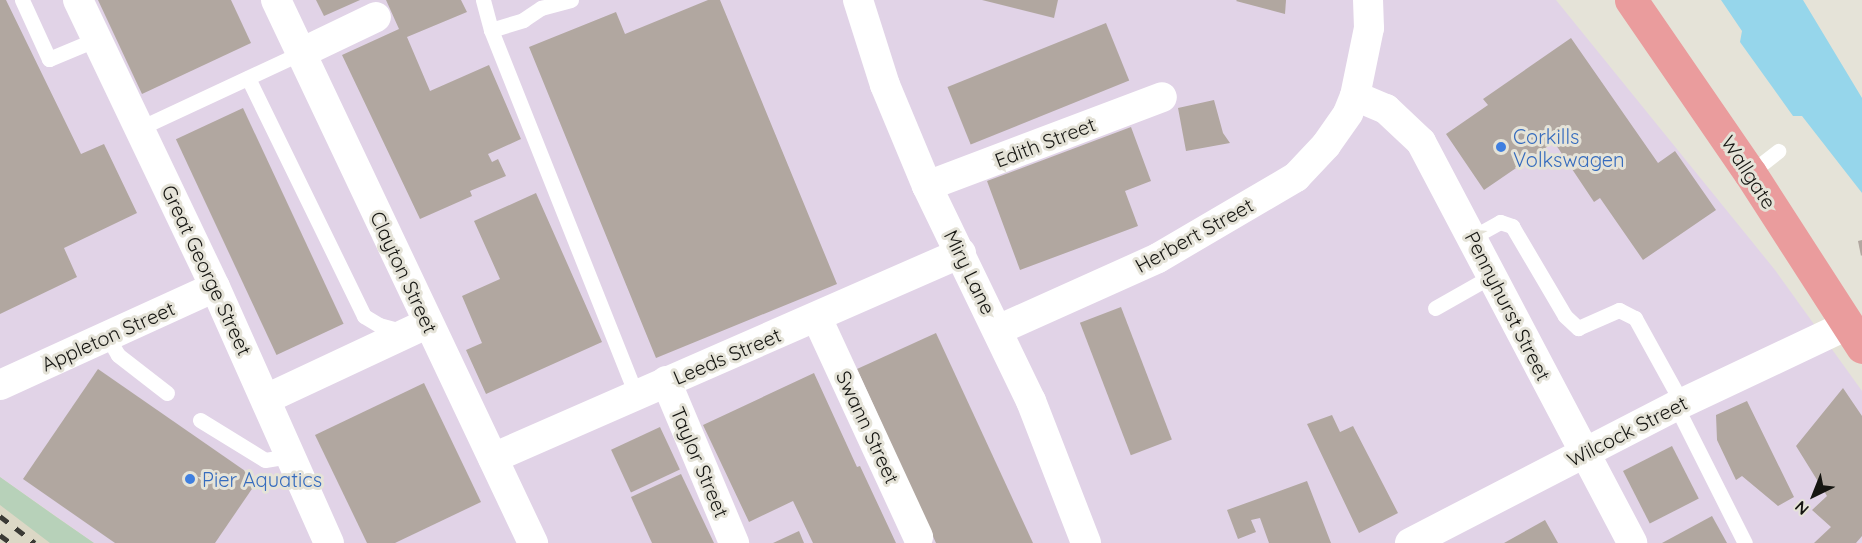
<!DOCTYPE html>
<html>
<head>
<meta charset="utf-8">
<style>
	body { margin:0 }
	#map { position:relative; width:1862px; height:543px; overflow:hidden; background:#e5e3d8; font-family:Quicksand,sans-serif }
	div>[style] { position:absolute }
	.built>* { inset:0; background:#dcd8c6 }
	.industrial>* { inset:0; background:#e1d3e7 }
	.green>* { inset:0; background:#b7d1b9 }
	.water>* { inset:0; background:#96d6eb }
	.building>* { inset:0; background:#b1a7a0; transform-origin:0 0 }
	.lane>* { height:15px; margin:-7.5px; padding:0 7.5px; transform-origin:7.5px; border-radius:7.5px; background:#fff }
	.street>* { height:30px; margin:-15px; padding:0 15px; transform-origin:15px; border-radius:15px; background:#fff }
	.highway>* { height:33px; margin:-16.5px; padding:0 16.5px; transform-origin:16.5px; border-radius:16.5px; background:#ea9c9d }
	.rail>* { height:4.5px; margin-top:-2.25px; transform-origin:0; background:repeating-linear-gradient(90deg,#3b3a35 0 10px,transparent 0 20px) }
	.dots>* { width:16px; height:16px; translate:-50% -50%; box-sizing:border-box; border:3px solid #e5e3d8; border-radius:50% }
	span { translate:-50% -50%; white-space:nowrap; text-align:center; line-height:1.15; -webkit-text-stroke:6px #e5e3d8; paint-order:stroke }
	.shop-label { font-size:20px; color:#366cbe }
	.left { translate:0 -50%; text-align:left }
	.street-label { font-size:20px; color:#161612 }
	.north { position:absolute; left:1784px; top:465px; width:60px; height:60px; -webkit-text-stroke:4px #e5e3d8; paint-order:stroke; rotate:223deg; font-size:16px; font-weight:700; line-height:24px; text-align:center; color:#161612 }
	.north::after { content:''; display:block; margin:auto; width:21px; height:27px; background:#161612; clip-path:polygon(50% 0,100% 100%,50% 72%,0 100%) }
</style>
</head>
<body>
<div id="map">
	<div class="built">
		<i style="clip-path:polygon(0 477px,94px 543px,0 543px)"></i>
	</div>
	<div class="industrial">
		<i style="clip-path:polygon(0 0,1556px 0,1775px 270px,1862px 391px,1862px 543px,94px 543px,0 477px)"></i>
	</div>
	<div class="green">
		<i style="clip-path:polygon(0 477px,55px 516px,94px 543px,50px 543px,0 505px)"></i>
	</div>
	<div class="water">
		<i style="clip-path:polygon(1721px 0,1803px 0,1862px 98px,1862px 193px,1802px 116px,1793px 116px,1740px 42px,1742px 31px)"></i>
	</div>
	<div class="building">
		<i style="clip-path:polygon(0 0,6px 0,81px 154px,104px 144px,137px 213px,64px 248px,77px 277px,0 314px)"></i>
		<i style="clip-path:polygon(98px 0,231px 0,251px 43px,142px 94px)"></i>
		<i style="clip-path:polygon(316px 0,360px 0,324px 16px)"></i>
		<i style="clip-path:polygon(386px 0,461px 0,467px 12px,407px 37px,430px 91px,489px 65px,521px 139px,488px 154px,492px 162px,498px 159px,506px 176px,470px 191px,472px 196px,420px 219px,342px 55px,399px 29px)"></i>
		<i style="clip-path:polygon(708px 0,720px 0,837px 284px,656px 358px,529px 47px,616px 12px,625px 34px)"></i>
		<i style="clip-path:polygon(982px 0,1058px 0,1054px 18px)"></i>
		<i style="clip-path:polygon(1237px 0,1286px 0,1285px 14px,1236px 1px)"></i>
		<i style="left:1106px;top:23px;width:62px;height:171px;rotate:68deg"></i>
		<i style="clip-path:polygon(1571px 38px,1658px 163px,1675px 151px,1716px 210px,1643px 260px,1600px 198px,1594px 202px,1554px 142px,1484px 190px,1446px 134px,1488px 105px,1483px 99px)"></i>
		<i style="clip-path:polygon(1214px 100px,1223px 133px,1230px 143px,1186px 151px,1178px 108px)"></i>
		<i style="left:243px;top:108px;width:238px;height:74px;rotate:65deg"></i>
		<i style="clip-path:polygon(1131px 127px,1151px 181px,1125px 191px,1138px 226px,1020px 270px,987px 181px)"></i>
		<i style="clip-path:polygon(536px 193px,602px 342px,486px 394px,466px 350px,482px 343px,462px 296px,500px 279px,474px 221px)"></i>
		<i style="clip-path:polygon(1862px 240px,1862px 255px,1861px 256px,1858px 241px)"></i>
		<i style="left:1121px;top:307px;width:142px;height:44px;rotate:69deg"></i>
		<i style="clip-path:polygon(936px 333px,1033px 543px,936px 543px,857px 369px)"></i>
		<i style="clip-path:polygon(98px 369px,258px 480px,215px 543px,115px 543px,23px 479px)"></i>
		<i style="clip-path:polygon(814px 373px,857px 467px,860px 466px,896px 543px,813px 543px,793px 501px,749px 522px,703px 425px)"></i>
		<i style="clip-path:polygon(424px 383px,481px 502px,395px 543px,367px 543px,315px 435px)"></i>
		<i style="clip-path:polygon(1843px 388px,1862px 416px,1862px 536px,1856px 543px,1814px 543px,1831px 527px,1812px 510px,1827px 496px,1796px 446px)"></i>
		<i style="clip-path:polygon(1747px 401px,1794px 497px,1778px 506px,1742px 476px,1736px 480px,1717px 440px,1716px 415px)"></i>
		<i style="clip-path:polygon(1332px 415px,1340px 432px,1353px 426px,1398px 513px,1359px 533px,1307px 424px)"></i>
		<i style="left:660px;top:427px;width:47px;height:54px;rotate:65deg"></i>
		<i style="left:1672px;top:446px;width:59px;height:55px;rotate:63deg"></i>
		<i style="clip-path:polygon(681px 474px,714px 543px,652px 543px,631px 497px)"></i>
		<i style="clip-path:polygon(1307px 481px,1331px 543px,1269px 543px,1260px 518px,1251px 520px,1256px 532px,1238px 539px,1227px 510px)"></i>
		<i style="clip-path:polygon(1712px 516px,1727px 543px,1662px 543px)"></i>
		<i style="clip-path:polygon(1545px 520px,1558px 543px,1504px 543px)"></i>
		<i style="clip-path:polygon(799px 531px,804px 543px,773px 543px)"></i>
	</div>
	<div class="lane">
		<i style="left:22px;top:0;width:65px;rotate:65.4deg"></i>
		<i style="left:49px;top:59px;width:52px;rotate:-22.6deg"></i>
		<i style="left:483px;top:0;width:31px;rotate:75deg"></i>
		<i style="left:491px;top:30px;width:392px;rotate:68.3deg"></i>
		<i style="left:491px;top:30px;width:34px;rotate:-17deg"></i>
		<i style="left:523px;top:20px;width:22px;rotate:-34deg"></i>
		<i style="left:541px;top:8px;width:31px;rotate:-15deg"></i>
		<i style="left:248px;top:78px;width:265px;rotate:64deg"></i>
		<i style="left:364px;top:316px;width:17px;rotate:31deg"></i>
		<i style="left:379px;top:325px;width:27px;rotate:15deg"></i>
		<i style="left:140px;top:128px;width:178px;rotate:-25deg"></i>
		<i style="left:1750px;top:173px;width:36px;rotate:-38deg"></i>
		<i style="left:1473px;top:237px;width:31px;rotate:-29deg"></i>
		<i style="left:1500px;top:222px;width:13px;rotate:18deg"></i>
		<i style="left:1512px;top:226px;width:104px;rotate:59.5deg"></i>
		<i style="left:1565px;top:316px;width:18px;rotate:43deg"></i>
		<i style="left:1578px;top:328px;width:45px;rotate:-23.7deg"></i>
		<i style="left:1619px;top:310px;width:18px;rotate:27deg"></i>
		<i style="left:1635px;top:318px;width:97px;rotate:61.1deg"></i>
		<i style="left:1435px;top:308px;width:67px;rotate:-29.6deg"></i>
		<i style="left:107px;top:336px;width:22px;rotate:60deg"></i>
		<i style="left:118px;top:355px;width:62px;rotate:37.8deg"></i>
		<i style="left:1676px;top:406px;width:153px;rotate:63.3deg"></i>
		<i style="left:200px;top:420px;width:76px;rotate:31.6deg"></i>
		<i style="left:265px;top:460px;width:26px;rotate:-9deg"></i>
	</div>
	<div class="street">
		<i style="left:78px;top:0;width:318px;rotate:64.5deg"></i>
		<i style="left:215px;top:287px;width:280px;rotate:66deg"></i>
		<i style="left:276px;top:0;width:601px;rotate:64.67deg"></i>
		<i style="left:858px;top:0;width:89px;rotate:72.4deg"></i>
		<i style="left:885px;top:85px;width:109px;rotate:67.4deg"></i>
		<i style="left:927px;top:186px;width:239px;rotate:64.2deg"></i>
		<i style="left:1031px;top:401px;width:152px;rotate:68.8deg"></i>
		<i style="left:301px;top:53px;width:83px;rotate:-25.6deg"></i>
		<i style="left:1355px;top:96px;width:34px;rotate:23deg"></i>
		<i style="left:1386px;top:109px;width:48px;rotate:43.3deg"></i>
		<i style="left:1421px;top:142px;width:453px;rotate:62.2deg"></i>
		<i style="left:927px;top:186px;width:251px;rotate:-20.7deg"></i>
		<i style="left:817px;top:318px;width:241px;rotate:65.2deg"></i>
		<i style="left:998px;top:330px;width:175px;rotate:-24.2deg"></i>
		<i style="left:1158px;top:258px;width:160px;rotate:-30.4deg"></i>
		<i style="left:1296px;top:177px;width:44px;rotate:-46.8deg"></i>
		<i style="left:1326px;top:145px;width:39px;rotate:-55deg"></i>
		<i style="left:1348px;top:113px;width:18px;rotate:-68deg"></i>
		<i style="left:1355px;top:96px;width:69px;rotate:-78.4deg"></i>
		<i style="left:1369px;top:28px;width:28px;rotate:-92deg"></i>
		<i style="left:666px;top:381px;width:176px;rotate:67.2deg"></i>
		<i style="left:0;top:385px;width:236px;rotate:-24.5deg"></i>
		<i style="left:266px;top:399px;width:179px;rotate:-25.1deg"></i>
		<i style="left:493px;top:458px;width:511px;rotate:-23.66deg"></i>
		<i style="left:1410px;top:543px;width:299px;rotate:-27.3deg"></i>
		<i style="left:1676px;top:406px;width:189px;rotate:-25.3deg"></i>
	</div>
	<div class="highway">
		<i style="left:1631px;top:0;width:210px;rotate:55.5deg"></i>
		<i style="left:1750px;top:173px;width:207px;rotate:57.2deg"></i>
	</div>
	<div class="rail">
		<i style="left:0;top:516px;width:44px;rotate:37.6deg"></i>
		<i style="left:0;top:535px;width:14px;rotate:36deg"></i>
	</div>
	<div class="dots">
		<i style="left:1501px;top:147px;background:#3f7fe0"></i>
		<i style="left:190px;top:479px;background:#3f7fe0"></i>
	</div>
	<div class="shop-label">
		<span class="left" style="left:1513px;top:148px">Corkills<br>Volkswagen</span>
		<span class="left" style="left:202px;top:479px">Pier Aquatics</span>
	</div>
	<div class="street-label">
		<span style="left:1045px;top:142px;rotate:-21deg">Edith Street</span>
		<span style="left:1749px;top:172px;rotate:57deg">Wallgate</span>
		<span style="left:1194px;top:235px;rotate:-29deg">Herbert Street</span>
		<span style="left:207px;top:270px;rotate:65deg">Great George Street</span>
		<span style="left:404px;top:272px;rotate:65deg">Clayton Street</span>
		<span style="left:970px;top:272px;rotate:64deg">Miry Lane</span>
		<span style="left:1508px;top:306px;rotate:63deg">Pennyhurst Street</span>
		<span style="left:108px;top:336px;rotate:-24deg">Appleton Street</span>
		<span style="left:727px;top:356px;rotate:-23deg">Leeds Street</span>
		<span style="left:868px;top:427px;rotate:65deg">Swann Street</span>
		<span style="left:1627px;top:431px;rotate:-27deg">Wilcock Street</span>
		<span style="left:700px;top:462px;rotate:67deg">Taylor Street</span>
	</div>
	<div class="north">N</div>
</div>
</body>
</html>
